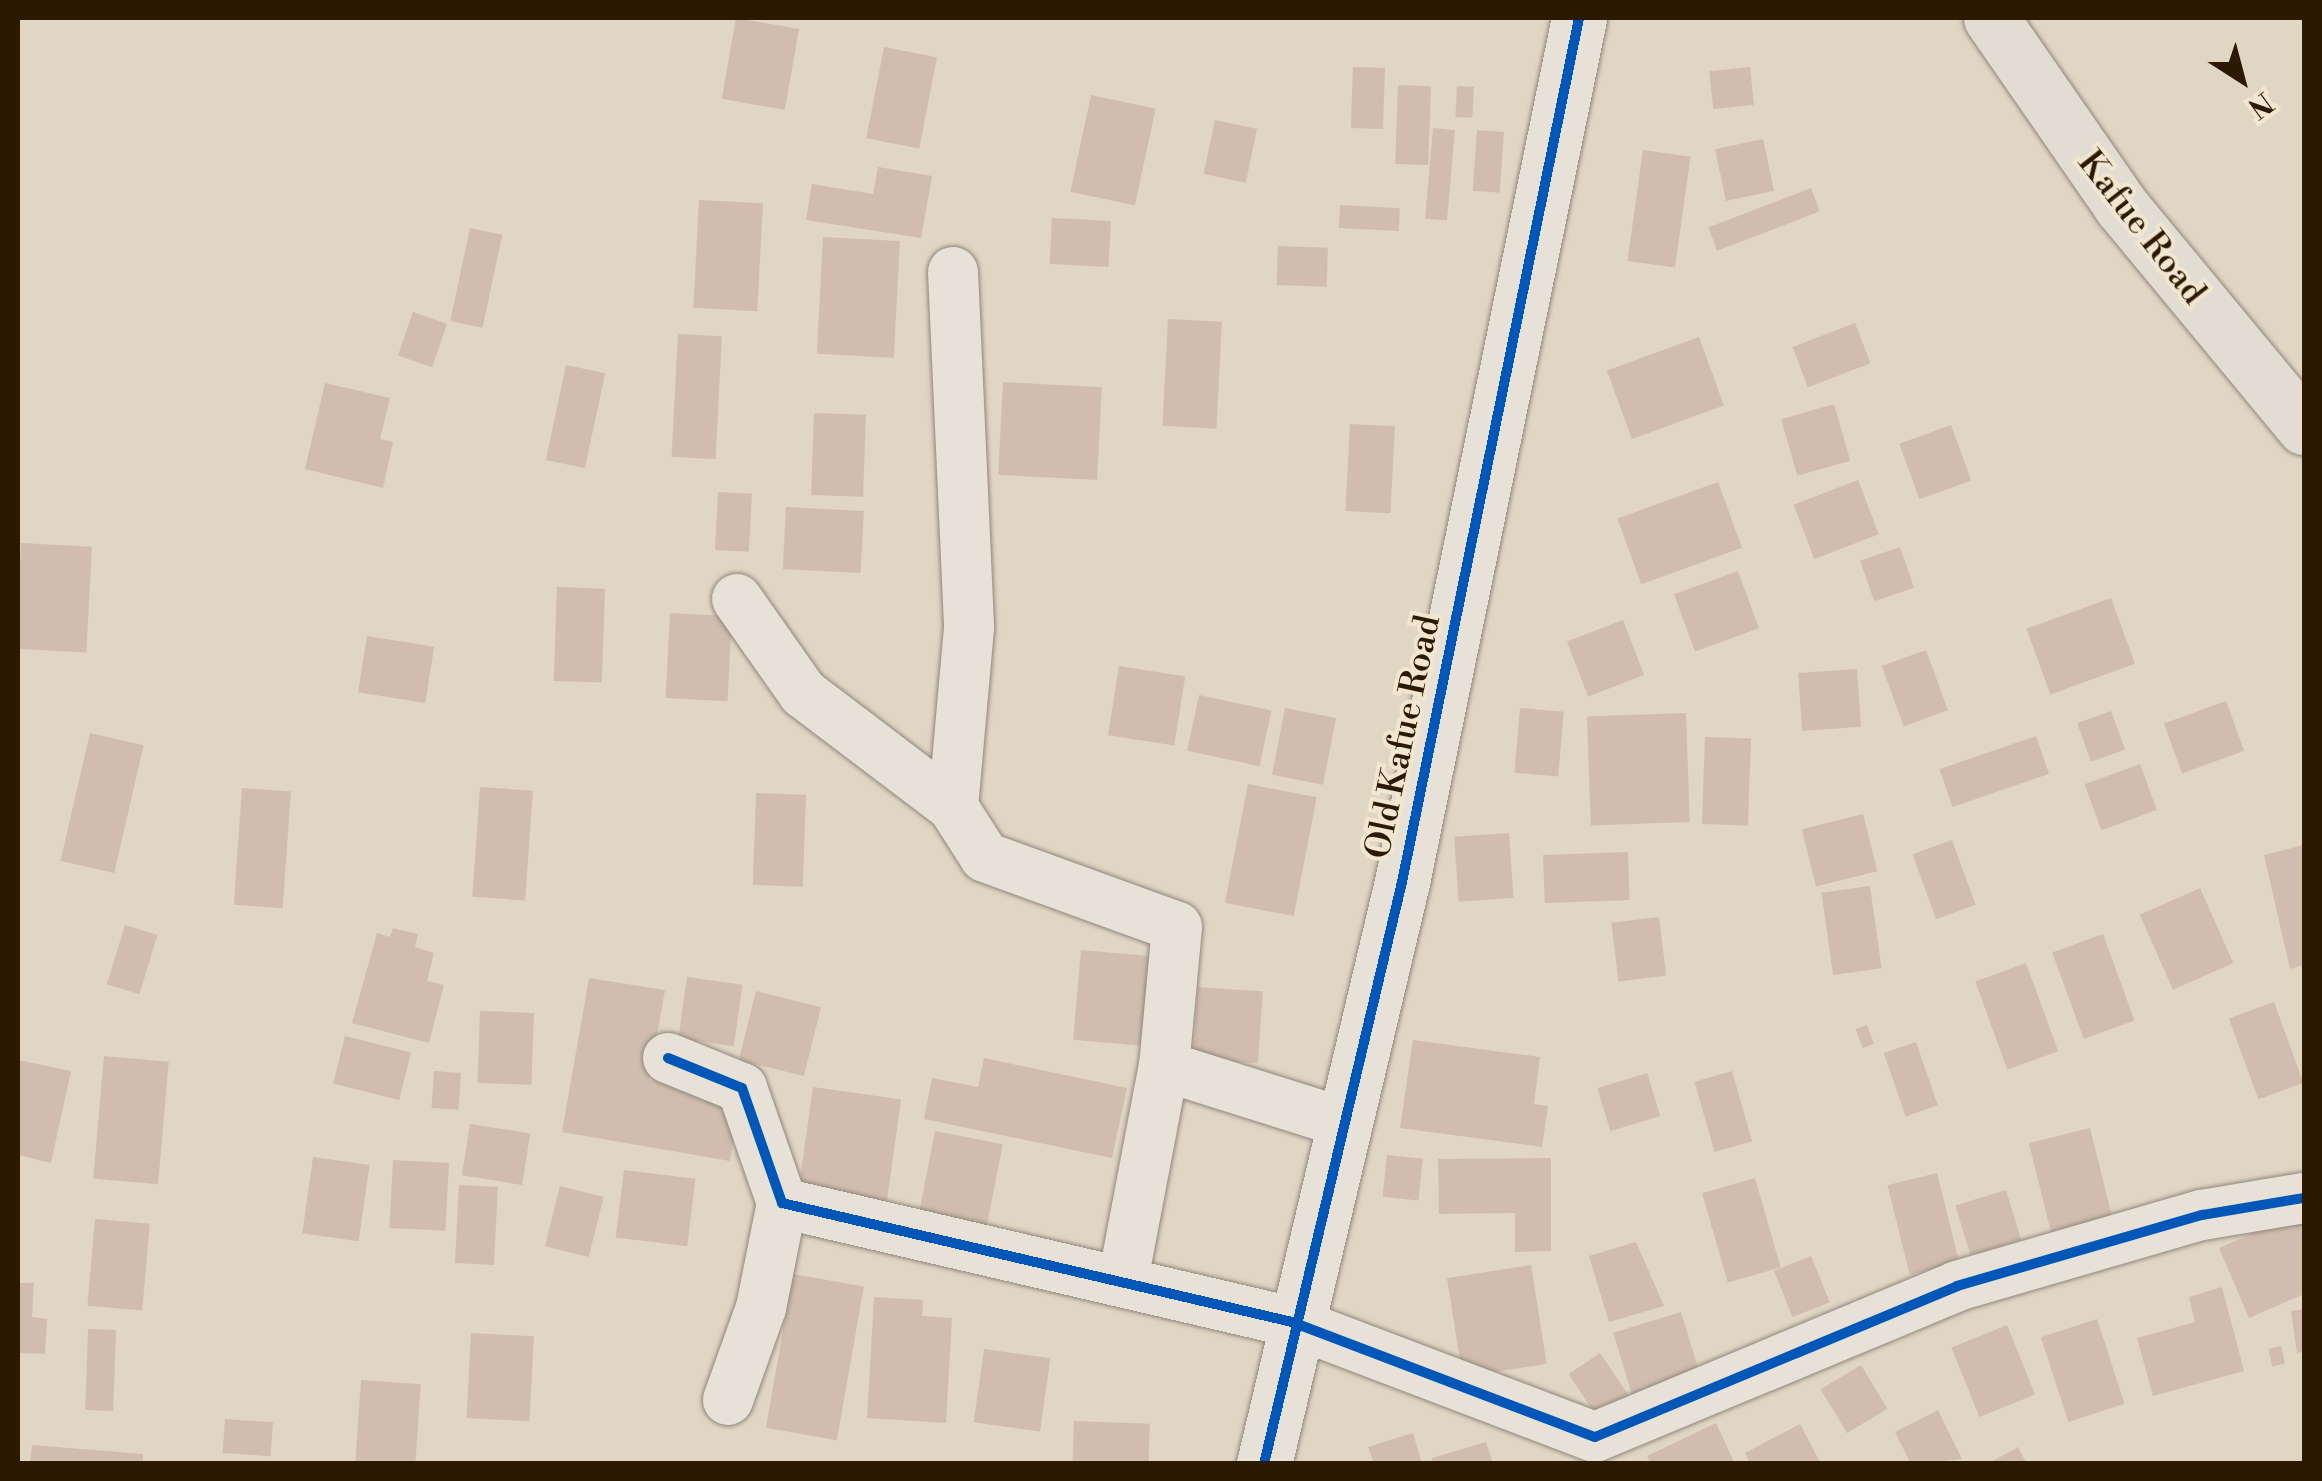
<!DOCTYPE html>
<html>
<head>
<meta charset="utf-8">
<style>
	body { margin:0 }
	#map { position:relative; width:2322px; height:1481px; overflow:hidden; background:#e1d5c4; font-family:"Libre Bodoni",serif }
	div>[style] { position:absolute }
	.building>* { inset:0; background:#d0bdaf; transform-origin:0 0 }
	.roads { filter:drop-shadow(0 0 2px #90877a) drop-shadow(0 0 2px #90877a) }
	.street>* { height:50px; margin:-25px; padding:0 25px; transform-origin:25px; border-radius:25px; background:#e7e1d8 }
	.secondary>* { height:55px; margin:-27.5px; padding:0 27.5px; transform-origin:27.5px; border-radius:27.5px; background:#e7e1d8 }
	.highway>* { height:55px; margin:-27.5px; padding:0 27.5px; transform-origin:27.5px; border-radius:27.5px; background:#e3dcd2 }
	.cycleway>* { height:10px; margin:-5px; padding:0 5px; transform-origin:5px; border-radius:5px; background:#0057b8 }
	span { translate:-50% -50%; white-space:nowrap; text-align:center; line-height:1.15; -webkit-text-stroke:8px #f3e6d1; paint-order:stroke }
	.street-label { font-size:35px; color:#2c1902 }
	.frame { position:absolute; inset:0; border:20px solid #2c1902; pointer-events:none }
	.north { position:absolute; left:2192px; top:30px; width:100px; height:100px; -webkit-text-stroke:8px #f3e6d1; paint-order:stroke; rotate:144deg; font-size:28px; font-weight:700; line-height:40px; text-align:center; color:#2c1902 }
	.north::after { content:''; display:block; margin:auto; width:35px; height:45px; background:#2c1902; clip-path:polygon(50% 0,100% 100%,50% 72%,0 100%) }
</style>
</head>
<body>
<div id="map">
	<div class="building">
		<i style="left:736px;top:18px;width:64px;height:82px;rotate:10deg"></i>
		<i style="left:884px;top:47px;width:54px;height:93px;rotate:11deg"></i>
		<i style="left:1353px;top:67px;width:32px;height:61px;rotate:2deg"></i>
		<i style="left:1750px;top:67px;width:38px;height:41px;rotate:84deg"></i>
		<i style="left:1398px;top:85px;width:33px;height:79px;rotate:2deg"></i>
		<i style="left:1457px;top:86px;width:17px;height:31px;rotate:3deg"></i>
		<i style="left:1091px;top:95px;width:66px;height:99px;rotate:12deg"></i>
		<i style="left:1215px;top:120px;width:43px;height:55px;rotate:12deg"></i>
		<i style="left:1433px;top:128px;width:22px;height:91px;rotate:5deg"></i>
		<i style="left:1477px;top:130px;width:27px;height:61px;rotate:4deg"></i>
		<i style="left:1763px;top:139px;width:53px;height:49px;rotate:78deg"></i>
		<i style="left:1643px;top:150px;width:48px;height:112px;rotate:8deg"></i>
		<i style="clip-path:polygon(878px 167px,932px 176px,921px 238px,806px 220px,812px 184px,873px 194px)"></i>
		<i style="left:1811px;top:188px;width:25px;height:110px;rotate:69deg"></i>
		<i style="left:699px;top:200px;width:64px;height:108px;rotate:3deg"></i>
		<i style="left:1340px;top:205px;width:60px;height:23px;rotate:3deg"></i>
		<i style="left:1052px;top:218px;width:59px;height:46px;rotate:3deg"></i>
		<i style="left:470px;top:228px;width:33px;height:95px;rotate:12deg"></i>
		<i style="left:823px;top:237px;width:77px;height:117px;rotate:3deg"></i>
		<i style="left:1278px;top:246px;width:50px;height:39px;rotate:2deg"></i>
		<i style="left:413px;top:312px;width:36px;height:46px;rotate:19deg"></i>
		<i style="left:1168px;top:319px;width:54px;height:107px;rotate:3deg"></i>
		<i style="left:1855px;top:323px;width:43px;height:67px;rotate:69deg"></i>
		<i style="left:678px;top:334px;width:44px;height:123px;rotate:3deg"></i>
		<i style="left:1699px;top:337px;width:73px;height:98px;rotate:70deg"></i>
		<i style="left:566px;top:365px;width:40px;height:97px;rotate:12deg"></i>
		<i style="left:1003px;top:382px;width:99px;height:93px;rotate:3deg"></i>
		<i style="clip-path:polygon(325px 383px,390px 398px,380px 439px,393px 442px,383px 488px,305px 469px)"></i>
		<i style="left:1834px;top:404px;width:59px;height:55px;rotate:74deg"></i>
		<i style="left:814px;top:413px;width:52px;height:82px;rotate:2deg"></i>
		<i style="left:1350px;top:424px;width:45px;height:87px;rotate:3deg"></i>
		<i style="left:1951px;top:425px;width:59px;height:55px;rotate:70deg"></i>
		<i style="left:1858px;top:480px;width:58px;height:69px;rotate:69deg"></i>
		<i style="left:1718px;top:482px;width:70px;height:107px;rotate:70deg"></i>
		<i style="left:718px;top:492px;width:34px;height:58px;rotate:3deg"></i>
		<i style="left:786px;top:507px;width:78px;height:62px;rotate:3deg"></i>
		<i style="left:21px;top:543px;width:71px;height:106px;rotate:3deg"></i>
		<i style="left:1900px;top:547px;width:43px;height:42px;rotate:71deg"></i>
		<i style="left:1738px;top:571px;width:61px;height:68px;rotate:70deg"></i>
		<i style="left:557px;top:587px;width:48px;height:94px;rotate:2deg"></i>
		<i style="left:2111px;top:598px;width:70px;height:90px;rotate:70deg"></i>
		<i style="left:670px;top:613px;width:62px;height:85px;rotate:3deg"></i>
		<i style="left:1623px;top:620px;width:59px;height:60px;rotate:69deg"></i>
		<i style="left:367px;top:636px;width:68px;height:57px;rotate:9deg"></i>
		<i style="left:1926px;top:650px;width:64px;height:47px;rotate:70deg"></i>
		<i style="left:1119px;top:666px;width:67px;height:70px;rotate:9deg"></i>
		<i style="left:1857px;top:669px;width:58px;height:59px;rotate:86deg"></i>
		<i style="left:1199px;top:695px;width:74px;height:57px;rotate:12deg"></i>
		<i style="left:2226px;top:701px;width:53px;height:66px;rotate:70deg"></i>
		<i style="left:1285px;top:708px;width:52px;height:68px;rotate:11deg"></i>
		<i style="left:1520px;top:708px;width:44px;height:65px;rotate:5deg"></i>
		<i style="left:2111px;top:711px;width:41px;height:36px;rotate:70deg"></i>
		<i style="left:1686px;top:713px;width:109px;height:99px;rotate:88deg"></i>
		<i style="left:90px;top:733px;width:55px;height:131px;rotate:13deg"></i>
		<i style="left:2036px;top:736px;width:40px;height:102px;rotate:71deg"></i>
		<i style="left:1705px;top:737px;width:46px;height:87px;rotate:2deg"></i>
		<i style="left:2140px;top:764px;width:49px;height:59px;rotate:70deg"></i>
		<i style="left:1248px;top:784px;width:70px;height:121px;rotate:11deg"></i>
		<i style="left:480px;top:787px;width:53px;height:110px;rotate:4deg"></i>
		<i style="left:242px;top:788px;width:49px;height:117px;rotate:4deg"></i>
		<i style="left:756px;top:793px;width:50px;height:92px;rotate:2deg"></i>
		<i style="left:1863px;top:814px;width:59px;height:63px;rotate:76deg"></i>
		<i style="left:1509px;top:833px;width:65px;height:55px;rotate:86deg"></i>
		<i style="left:1952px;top:840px;width:69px;height:42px;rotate:70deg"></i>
		<i style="clip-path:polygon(2304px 845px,2304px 965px,2290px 969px,2264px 855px)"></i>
		<i style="left:1628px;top:852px;width:48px;height:85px;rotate:88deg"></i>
		<i style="left:1870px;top:886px;width:83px;height:49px;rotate:82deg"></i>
		<i style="left:2200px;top:888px;width:82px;height:66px;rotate:66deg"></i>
		<i style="left:1659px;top:917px;width:59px;height:48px;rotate:83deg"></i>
		<i style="left:125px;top:925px;width:34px;height:62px;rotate:17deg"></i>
		<i style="clip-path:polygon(393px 928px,418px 934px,415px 947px,434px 953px,427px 981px,444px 985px,429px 1043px,352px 1023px,377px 933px,390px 937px)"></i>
		<i style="left:2103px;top:934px;width:92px;height:54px;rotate:70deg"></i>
		<i style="left:1081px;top:950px;width:72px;height:90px;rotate:5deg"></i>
		<i style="left:2026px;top:963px;width:94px;height:54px;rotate:70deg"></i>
		<i style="left:687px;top:977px;width:56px;height:62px;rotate:8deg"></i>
		<i style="clip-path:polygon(589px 978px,665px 990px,649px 1080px,741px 1095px,730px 1161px,562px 1132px)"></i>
		<i style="left:1198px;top:987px;width:65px;height:72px;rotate:4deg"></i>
		<i style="left:756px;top:991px;width:67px;height:71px;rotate:14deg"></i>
		<i style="left:2274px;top:1002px;width:86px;height:48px;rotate:70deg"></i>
		<i style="left:480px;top:1011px;width:54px;height:72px;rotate:2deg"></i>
		<i style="left:1867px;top:1025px;width:20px;height:12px;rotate:70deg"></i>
		<i style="left:345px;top:1036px;width:68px;height:49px;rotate:14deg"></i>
		<i style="clip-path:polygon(1413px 1040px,1540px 1057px,1534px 1104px,1548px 1106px,1542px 1147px,1400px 1128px)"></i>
		<i style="left:1916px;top:1042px;width:67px;height:34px;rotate:71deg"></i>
		<i style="left:104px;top:1056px;width:65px;height:123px;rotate:5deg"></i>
		<i style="clip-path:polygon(984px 1058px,1127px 1088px,1112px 1158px,924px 1119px,932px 1078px,978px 1087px)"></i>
		<i style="clip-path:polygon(18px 1060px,71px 1071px,51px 1163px,18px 1155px)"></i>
		<i style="left:434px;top:1071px;width:27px;height:37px;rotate:4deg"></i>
		<i style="left:1732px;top:1071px;width:73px;height:39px;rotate:74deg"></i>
		<i style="left:1647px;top:1073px;width:45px;height:52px;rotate:73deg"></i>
		<i style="left:813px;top:1087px;width:89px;height:106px;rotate:8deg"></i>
		<i style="left:470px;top:1124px;width:61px;height:52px;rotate:9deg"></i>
		<i style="left:2090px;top:1128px;width:91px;height:63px;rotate:76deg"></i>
		<i style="left:935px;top:1131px;width:69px;height:85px;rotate:11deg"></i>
		<i style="left:1387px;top:1155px;width:36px;height:42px;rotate:6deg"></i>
		<i style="left:313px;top:1157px;width:57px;height:77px;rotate:8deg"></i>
		<i style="clip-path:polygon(1551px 1158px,1551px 1251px,1515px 1252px,1515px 1213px,1439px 1214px,1438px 1159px)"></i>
		<i style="left:393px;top:1160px;width:56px;height:68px;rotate:3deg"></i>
		<i style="left:624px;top:1170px;width:72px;height:68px;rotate:7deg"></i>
		<i style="left:1937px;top:1173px;width:92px;height:51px;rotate:76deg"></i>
		<i style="left:1755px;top:1178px;width:93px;height:55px;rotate:74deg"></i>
		<i style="left:459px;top:1185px;width:39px;height:78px;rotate:3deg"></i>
		<i style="left:560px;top:1186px;width:45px;height:62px;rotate:14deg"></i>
		<i style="left:2006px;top:1190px;width:52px;height:53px;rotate:73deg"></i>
		<i style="clip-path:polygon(2304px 1211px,2304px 1294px,2249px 1318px,2219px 1248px)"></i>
		<i style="left:95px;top:1219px;width:55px;height:87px;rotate:5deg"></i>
		<i style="clip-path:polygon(1636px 1242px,1664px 1306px,1609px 1322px,1589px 1256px)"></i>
		<i style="left:1811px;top:1256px;width:50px;height:40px;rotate:68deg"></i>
		<i style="left:1531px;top:1265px;width:100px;height:85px;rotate:81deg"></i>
		<i style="left:793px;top:1274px;width:72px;height:156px;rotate:10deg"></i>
		<i style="clip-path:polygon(18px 1283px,34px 1283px,32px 1317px,47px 1319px,45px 1354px,18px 1353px)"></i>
		<i style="clip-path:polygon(2222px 1287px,2244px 1371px,2153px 1396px,2137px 1338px,2195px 1322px,2189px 1297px)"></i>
		<i style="clip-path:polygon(874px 1297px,923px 1300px,922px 1316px,952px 1318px,946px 1423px,867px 1418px)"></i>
		<i style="clip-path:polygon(2304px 1309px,2304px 1351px,2297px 1353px,2291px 1311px)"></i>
		<i style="left:1681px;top:1312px;width:68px;height:71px;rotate:73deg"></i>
		<i style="left:2097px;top:1319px;width:89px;height:59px;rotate:72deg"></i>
		<i style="left:2007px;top:1325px;width:75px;height:60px;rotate:68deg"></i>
		<i style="left:88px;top:1329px;width:28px;height:81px;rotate:2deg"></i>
		<i style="left:471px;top:1333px;width:63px;height:85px;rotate:3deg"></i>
		<i style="left:2281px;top:1346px;width:18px;height:13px;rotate:77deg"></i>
		<i style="left:984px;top:1349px;width:67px;height:74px;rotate:8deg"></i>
		<i style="left:1600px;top:1353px;width:63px;height:38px;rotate:56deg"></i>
		<i style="left:1861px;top:1365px;width:51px;height:47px;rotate:59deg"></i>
		<i style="left:361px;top:1380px;width:60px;height:84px;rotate:4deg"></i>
		<i style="clip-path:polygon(1938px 1410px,1962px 1459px,1911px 1464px,1895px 1432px)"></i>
		<i style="left:225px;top:1419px;width:48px;height:34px;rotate:4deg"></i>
		<i style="left:1074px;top:1421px;width:76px;height:43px;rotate:2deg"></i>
		<i style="clip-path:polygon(1716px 1423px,1735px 1464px,1651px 1464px,1647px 1456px)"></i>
		<i style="clip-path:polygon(1800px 1424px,1821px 1464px,1750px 1464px,1745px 1453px)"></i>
		<i style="clip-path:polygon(1413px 1433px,1422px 1464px,1374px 1464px,1368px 1447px)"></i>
		<i style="clip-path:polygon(1486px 1442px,1493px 1464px,1433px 1464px,1432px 1458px)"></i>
		<i style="clip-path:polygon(32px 1445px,143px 1454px,143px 1464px,30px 1464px)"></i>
		<i style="clip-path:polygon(2018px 1447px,2027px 1464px,1995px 1464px,1993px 1461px)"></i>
	</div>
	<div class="roads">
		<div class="street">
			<i style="left:953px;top:272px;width:356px;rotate:87.4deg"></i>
			<i style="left:969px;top:628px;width:180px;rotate:95.1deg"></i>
			<i style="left:737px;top:599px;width:115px;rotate:54.9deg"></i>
			<i style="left:803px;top:693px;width:188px;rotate:37.2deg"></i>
			<i style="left:953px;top:807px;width:59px;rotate:57.4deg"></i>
			<i style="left:985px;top:857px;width:204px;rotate:20deg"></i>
			<i style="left:1177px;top:927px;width:140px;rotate:95.3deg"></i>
			<i style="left:1164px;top:1066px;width:187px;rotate:17.5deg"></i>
			<i style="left:668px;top:1058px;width:80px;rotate:22.1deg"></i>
			<i style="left:742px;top:1088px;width:122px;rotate:70.8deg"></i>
			<i style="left:782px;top:1203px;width:524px;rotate:13.13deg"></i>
			<i style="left:1292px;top:1322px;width:324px;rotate:20.8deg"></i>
			<i style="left:1595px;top:1437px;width:392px;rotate:-22.6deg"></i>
			<i style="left:1957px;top:1286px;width:255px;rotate:-16.2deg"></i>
			<i style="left:2202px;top:1215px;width:103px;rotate:-9.5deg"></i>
			<i style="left:1123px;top:1280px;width:218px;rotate:-79.2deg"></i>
			<i style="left:728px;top:1400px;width:98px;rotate:-70.3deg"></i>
			<i style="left:761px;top:1308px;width:107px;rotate:-78.7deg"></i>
		</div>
		<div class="secondary">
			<i style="left:1264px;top:1464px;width:598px;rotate:-76.66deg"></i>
			<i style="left:1402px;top:882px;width:882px;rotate:-78.42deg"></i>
		</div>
		<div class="highway">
			<i style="left:1991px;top:18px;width:229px;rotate:55.3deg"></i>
			<i style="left:2121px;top:206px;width:287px;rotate:50.4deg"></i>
		</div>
	</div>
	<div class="cycleway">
		<i style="left:668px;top:1058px;width:80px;rotate:22.1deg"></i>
		<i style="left:742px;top:1088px;width:122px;rotate:70.8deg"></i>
		<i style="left:782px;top:1203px;width:524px;rotate:13.13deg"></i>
		<i style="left:1292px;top:1322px;width:324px;rotate:20.8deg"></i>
		<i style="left:1595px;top:1437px;width:392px;rotate:-22.6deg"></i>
		<i style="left:1957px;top:1286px;width:255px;rotate:-16.2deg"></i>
		<i style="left:2202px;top:1215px;width:103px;rotate:-9.5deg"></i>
		<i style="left:1264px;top:1464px;width:598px;rotate:-76.66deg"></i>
		<i style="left:1402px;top:882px;width:882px;rotate:-78.42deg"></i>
	</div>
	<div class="street-label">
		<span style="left:2141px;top:228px;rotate:52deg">Kafue Road</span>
		<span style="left:1404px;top:737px;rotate:-78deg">Old Kafue Road</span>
	</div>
	<div class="frame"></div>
	<div class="north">N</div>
</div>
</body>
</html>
